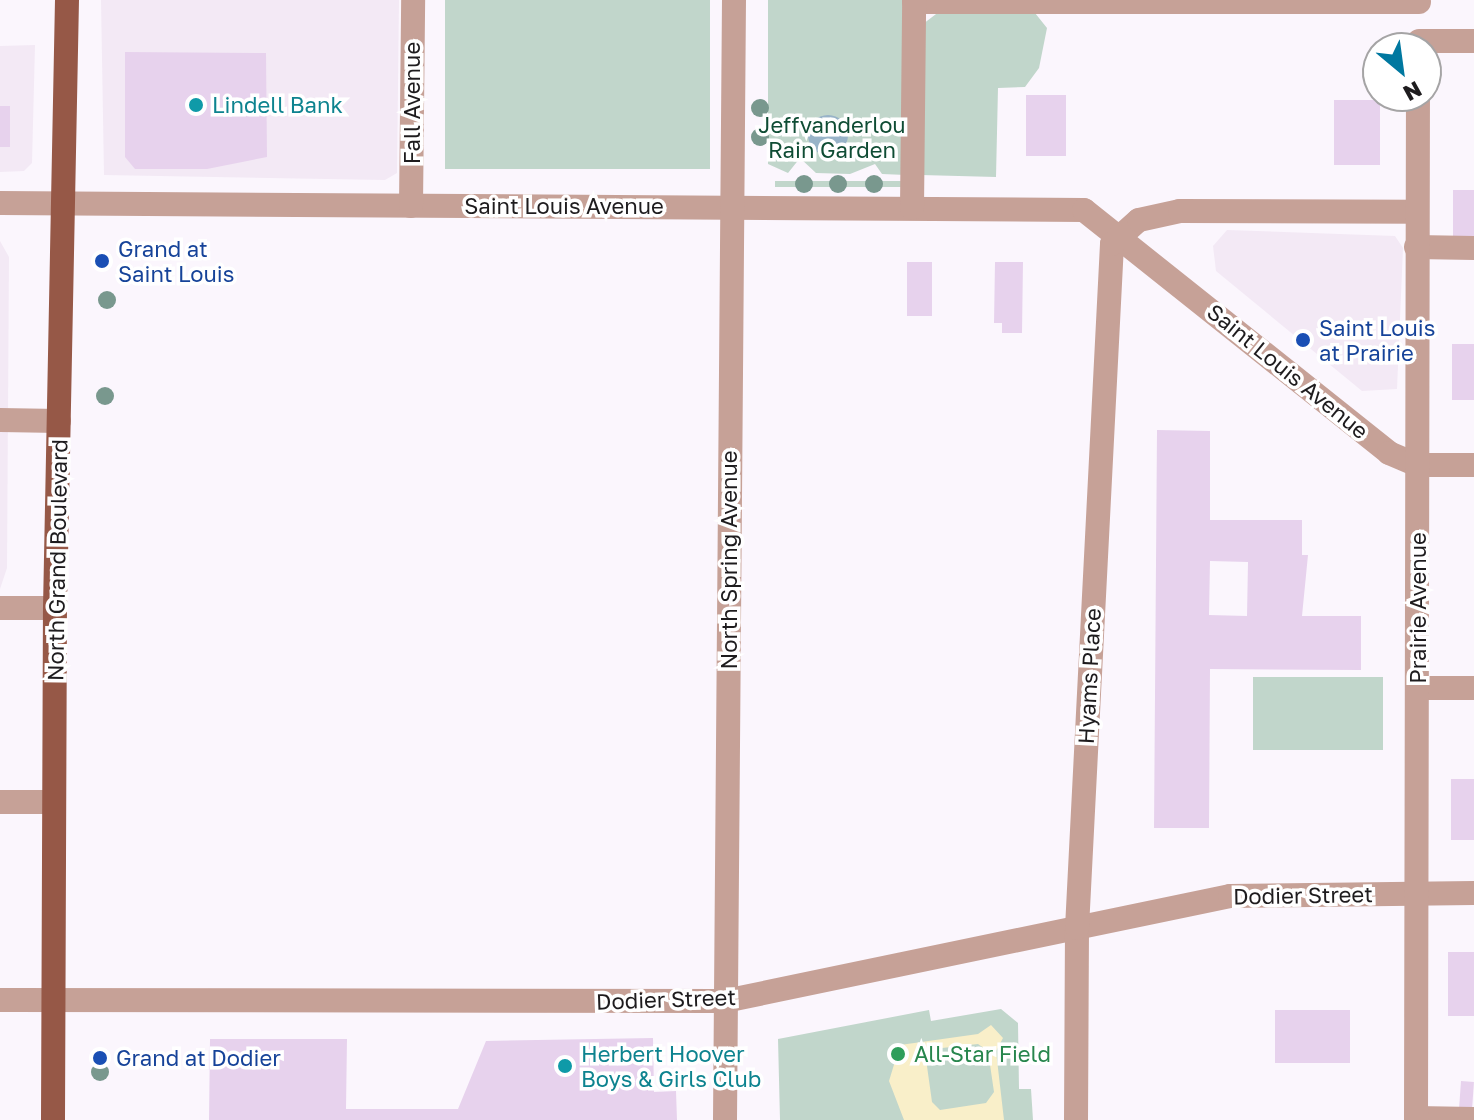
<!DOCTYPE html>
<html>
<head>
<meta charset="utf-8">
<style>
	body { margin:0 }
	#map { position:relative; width:1474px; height:1120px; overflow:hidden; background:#fbf6fd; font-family:"Golos Text",sans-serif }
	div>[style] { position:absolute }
	.built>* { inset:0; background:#f3e9f5 }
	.green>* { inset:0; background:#c1d6cb; transform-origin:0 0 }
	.sand>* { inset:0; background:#f9efc9 }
	.water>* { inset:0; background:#98b3c8 }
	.round { border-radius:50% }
	.building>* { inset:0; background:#e7d2ed; transform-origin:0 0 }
	.minor>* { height:24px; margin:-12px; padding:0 12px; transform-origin:12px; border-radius:12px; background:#c6a197 }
	.major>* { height:24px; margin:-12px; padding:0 12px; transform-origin:12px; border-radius:12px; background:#965847 }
	.trees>* { width:18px; height:18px; margin:-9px; border-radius:50%; background:#79988e }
	.dots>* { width:22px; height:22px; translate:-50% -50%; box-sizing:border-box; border:4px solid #fff; border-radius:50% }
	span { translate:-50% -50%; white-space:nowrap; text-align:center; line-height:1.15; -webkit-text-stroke:7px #fff; paint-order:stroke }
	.street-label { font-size:22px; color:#1e1c1e }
	.culture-label { font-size:22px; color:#0d838f }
	.left { translate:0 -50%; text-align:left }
	.park-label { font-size:22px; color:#0f4c34 }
	.transit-label { font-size:22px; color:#164399 }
	.leisure-label { font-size:22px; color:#27864d }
	.north { position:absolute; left:1362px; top:32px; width:80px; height:80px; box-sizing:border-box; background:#fff; border:2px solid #a5a4a5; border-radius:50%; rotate:151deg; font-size:22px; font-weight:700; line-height:32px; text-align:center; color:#1e1c1e }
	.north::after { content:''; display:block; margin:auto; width:28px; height:36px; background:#0078a0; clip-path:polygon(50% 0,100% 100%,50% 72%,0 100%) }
</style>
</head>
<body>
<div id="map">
	<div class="built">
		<i style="clip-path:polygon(101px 0,399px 0,397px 173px,385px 180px,104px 175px)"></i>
		<i style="clip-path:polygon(35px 45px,32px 163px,24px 171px,0 172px,0 46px)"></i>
		<i style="clip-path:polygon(1227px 230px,1395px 236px,1403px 248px,1397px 389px,1362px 391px,1216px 271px,1213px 246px)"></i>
		<i style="clip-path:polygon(0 241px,9px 257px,7px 568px,0 589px)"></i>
	</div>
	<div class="green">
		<i style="left:445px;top:0;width:265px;height:169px"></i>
		<i style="clip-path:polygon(768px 0,907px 0,906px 175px,882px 174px,875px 164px,850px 174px,816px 173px,800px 158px,788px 173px,768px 164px)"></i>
		<i style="clip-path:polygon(940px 11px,1035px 13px,1047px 28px,1039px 68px,1025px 87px,998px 88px,996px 177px,921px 175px,923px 24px)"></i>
		<i style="left:775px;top:181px;width:133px;height:6px"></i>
		<i style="left:1253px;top:677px;width:130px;height:73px"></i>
		<i style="clip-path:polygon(1001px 1009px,1018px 1023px,1019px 1089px,1031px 1089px,1033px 1120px,780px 1120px,778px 1039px,929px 1010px,931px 1021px)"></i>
	</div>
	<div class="sand">
		<i style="clip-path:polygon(evenodd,991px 1025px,1003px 1038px,996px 1051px,1004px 1120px,904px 1120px,889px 1081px,900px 1045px,978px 1034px,991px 1025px,978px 1044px,988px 1051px,994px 1092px,986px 1103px,940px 1110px,932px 1102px,926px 1059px,933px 1049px,978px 1044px)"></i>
	</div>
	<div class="water">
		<i class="round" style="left:808px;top:115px;width:40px;height:40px"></i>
	</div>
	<div class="building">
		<i style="clip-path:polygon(125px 52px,266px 53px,267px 157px,207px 169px,135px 169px,125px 157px)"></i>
		<i style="left:1026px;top:95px;width:40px;height:61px"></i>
		<i style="left:1334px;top:100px;width:46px;height:65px"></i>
		<i style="left:0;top:106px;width:10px;height:41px"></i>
		<i style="left:1453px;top:190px;width:21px;height:47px"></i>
		<i style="left:907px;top:262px;width:25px;height:54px"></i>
		<i style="clip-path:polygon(995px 262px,1023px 262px,1022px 333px,1002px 333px,1002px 323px,994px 323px)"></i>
		<i style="left:1452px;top:344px;width:22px;height:56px"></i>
		<i style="clip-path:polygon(evenodd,1157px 430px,1210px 431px,1210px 520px,1302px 520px,1302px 555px,1308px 555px,1302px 616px,1361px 616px,1361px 670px,1210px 669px,1209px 828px,1154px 828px,1157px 430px,1210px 561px,1248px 562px,1247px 616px,1209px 615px,1210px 561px)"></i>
		<i style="left:1451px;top:779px;width:23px;height:61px"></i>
		<i style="left:1448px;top:952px;width:26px;height:64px"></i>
		<i style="left:1275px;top:1010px;width:75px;height:53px"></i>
		<i style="clip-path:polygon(653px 1038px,654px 1092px,676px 1091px,677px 1120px,209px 1120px,210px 1039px,347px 1039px,346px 1109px,458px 1109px,486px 1041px)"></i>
		<i style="left:1461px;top:1081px;width:13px;height:31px;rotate:4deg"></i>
	</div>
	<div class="minor">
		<i style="left:914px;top:2px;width:505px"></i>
		<i style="left:1419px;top:41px;width:55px"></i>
		<i style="left:0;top:203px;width:1084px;rotate:0.37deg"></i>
		<i style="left:1084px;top:210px;width:390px;rotate:38.5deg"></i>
		<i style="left:1389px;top:453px;width:30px;rotate:23deg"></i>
		<i style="left:1417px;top:465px;width:57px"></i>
		<i style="left:411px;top:206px;width:206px;rotate:-89.4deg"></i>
		<i style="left:912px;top:208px;width:208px;rotate:-89.4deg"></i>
		<i style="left:1416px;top:247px;width:58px;rotate:1deg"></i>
		<i style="left:0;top:420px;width:59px;rotate:1deg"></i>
		<i style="left:0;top:608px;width:55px"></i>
		<i style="left:1419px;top:688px;width:55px"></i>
		<i style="left:0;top:802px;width:54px"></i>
		<i style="left:0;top:1000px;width:725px;rotate:0.08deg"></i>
		<i style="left:725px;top:1001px;width:516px;rotate:-11.75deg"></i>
		<i style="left:1230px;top:896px;width:244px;rotate:-0.7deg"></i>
		<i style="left:1416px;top:1118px;width:58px;rotate:1deg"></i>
		<i style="left:725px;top:1120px;width:1120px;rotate:-89.54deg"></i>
		<i style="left:1076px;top:1120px;width:192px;rotate:-89.7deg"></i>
		<i style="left:1077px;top:928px;width:685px;rotate:-87.07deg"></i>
		<i style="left:1112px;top:244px;width:36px;rotate:-42deg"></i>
		<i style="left:1139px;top:220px;width:42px;rotate:-12.4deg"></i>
		<i style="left:1180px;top:211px;width:235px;rotate:0.2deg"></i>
		<i style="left:1416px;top:1120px;width:1024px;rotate:-89.89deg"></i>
	</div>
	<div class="major">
		<i style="left:53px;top:1120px;width:512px;rotate:-89.78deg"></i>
		<i style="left:55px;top:608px;width:608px;rotate:-88.87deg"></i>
	</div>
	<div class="trees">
		<i style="left:760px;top:108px"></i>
		<i style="left:760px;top:137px"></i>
		<i style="left:804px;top:184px"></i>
		<i style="left:838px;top:184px"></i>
		<i style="left:874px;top:184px"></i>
		<i style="left:107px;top:300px"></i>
		<i style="left:105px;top:396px"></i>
		<i style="left:100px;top:1072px"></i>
	</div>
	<div class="dots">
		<i style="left:196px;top:105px;background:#0f9aa8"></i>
		<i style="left:102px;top:261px;background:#1a4fb4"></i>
		<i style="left:1303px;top:340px;background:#1a4fb4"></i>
		<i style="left:898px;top:1054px;background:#2e9e5b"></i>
		<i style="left:100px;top:1058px;background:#1a4fb4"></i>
		<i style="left:565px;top:1066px;background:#0f9aa8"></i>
	</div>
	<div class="street-label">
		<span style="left:412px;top:103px;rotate:-90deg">Fall Avenue</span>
		<span style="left:564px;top:206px">Saint Louis Avenue</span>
		<span style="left:1288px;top:371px;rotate:39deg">Saint Louis Avenue</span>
		<span style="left:57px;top:560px;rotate:-89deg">North Grand Boulevard</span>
		<span style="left:729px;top:560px;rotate:-90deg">North Spring Avenue</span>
		<span style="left:1418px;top:608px;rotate:-90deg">Prairie Avenue</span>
		<span style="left:1089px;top:676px;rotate:-87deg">Hyams Place</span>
		<span style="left:1303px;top:895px;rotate:-1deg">Dodier Street</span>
		<span style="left:666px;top:999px;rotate:-2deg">Dodier Street</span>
	</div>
	<div class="culture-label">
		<span class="left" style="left:212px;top:105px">Lindell Bank</span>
		<span class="left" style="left:581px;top:1066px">Herbert Hoover<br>Boys &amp; Girls Club</span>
	</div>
	<div class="park-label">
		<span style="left:832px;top:137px">Jeffvanderlou<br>Rain Garden</span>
	</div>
	<div class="transit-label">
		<span class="left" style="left:118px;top:261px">Grand at<br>Saint Louis</span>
		<span class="left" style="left:1319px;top:340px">Saint Louis<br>at Prairie</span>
		<span class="left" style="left:116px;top:1058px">Grand at Dodier</span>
	</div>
	<div class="leisure-label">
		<span class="left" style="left:914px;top:1054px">All-Star Field</span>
	</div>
	<div class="north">N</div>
</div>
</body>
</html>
